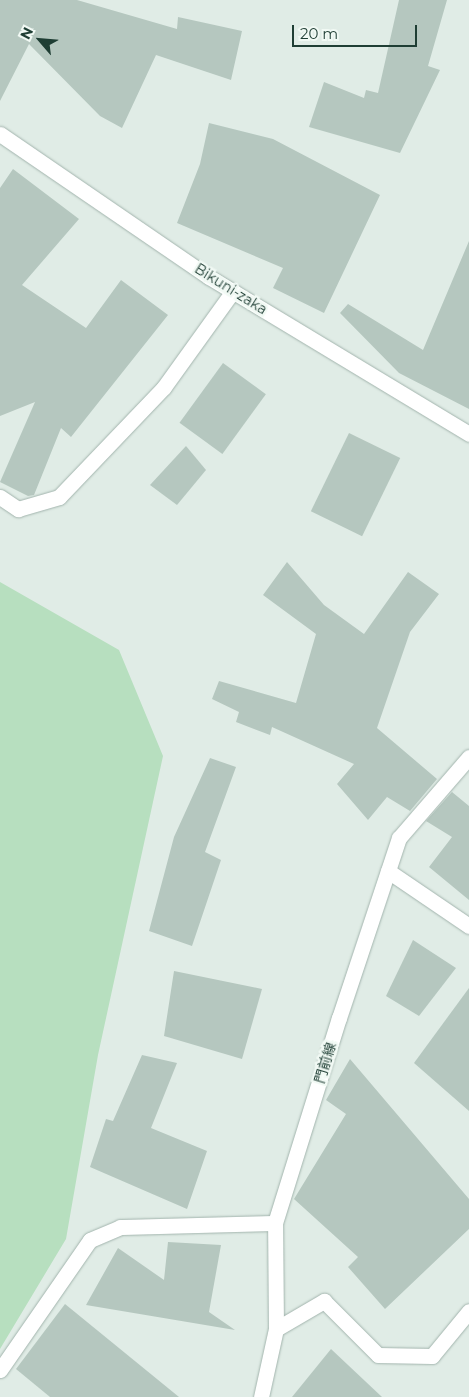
<!DOCTYPE html>
<html>
<head>
<meta charset="utf-8">
<style>
	body { margin:0 }
	#map { position:relative; width:469px; height:1397px; overflow:hidden; background:#e0ece6; font-family:Montserrat,"Noto Sans JP",sans-serif }
	div>[style] { position:absolute }
	.green>* { inset:0; background:#b7dfbf }
	.building>* { inset:0; background:#b5c7bf; transform-origin:0 0 }
	.roads { filter:drop-shadow(0 0 1px #a2b4ad) drop-shadow(0 0 1px #a2b4ad) }
	.lane>* { height:15px; margin:-7.5px; padding:0 7.5px; transform-origin:7.5px; border-radius:7.5px; background:#fff }
	.street>* { height:15px; margin:-7.5px; padding:0 7.5px; transform-origin:7.5px; border-radius:7.5px; background:#fff }
	span { translate:-50% -50%; white-space:nowrap; text-align:center; line-height:1.15; -webkit-text-stroke:5px #f1f9f4; paint-order:stroke }
	.street-label { font-size:14px; color:#1f3e34 }
	.north { position:absolute; left:15px; top:15px; width:50px; height:50px; -webkit-text-stroke:4px #f1f9f4; paint-order:stroke; rotate:297deg; font-size:14px; font-weight:700; line-height:20px; text-align:center; color:#1f3e34 }
	.north::after { content:''; display:block; margin:auto; width:18px; height:22px; background:#1f3e34; clip-path:polygon(50% 0,100% 100%,50% 72%,0 100%) }
	.scale { position:absolute; left:292px; top:25px; width:125px; height:22px; box-sizing:border-box; border:2px solid #1f3e34; border-top:0; padding-left:6px; font-size:15px; line-height:18px; white-space:nowrap; color:#1f3e34; -webkit-text-stroke:4px #f1f9f4; paint-order:stroke }
</style>
</head>
<body>
<div id="map">
	<div class="green">
		<i style="clip-path:polygon(0 582px,119px 650px,163px 756px,98px 1055px,66px 1239px,0 1349px)"></i>
	</div>
	<div class="building">
		<i style="clip-path:polygon(0 0,77px 0,177px 29px,178px 17px,242px 31px,231px 80px,156px 55px,122px 128px,100px 116px,29px 44px,0 101px)"></i>
		<i style="clip-path:polygon(399px 0,447px 0,428px 66px,440px 70px,400px 153px,309px 127px,324px 82px,364px 98px,366px 90px,378px 93px)"></i>
		<i style="clip-path:polygon(209px 123px,273px 139px,380px 195px,324px 313px,273px 288px,283px 268px,177px 223px,200px 164px)"></i>
		<i style="clip-path:polygon(13px 169px,79px 219px,22px 285px,86px 328px,121px 280px,168px 315px,71px 437px,61px 428px,34px 495px,28px 496px,0 482px,35px 402px,0 416px,0 188px)"></i>
		<i style="clip-path:polygon(469px 241px,469px 409px,399px 373px,340px 313px,348px 304px,423px 350px)"></i>
		<i style="left:223px;top:363px;width:53px;height:74px;rotate:36deg"></i>
		<i style="left:349px;top:433px;width:57px;height:87px;rotate:26deg"></i>
		<i style="clip-path:polygon(186px 446px,206px 470px,177px 505px,150px 485px)"></i>
		<i style="clip-path:polygon(287px 562px,324px 605px,364px 634px,408px 572px,439px 594px,410px 632px,377px 728px,437px 779px,410px 811px,387px 797px,368px 820px,337px 784px,354px 764px,272px 727px,270px 735px,236px 722px,239px 712px,212px 699px,219px 681px,296px 703px,316px 634px,263px 595px)"></i>
		<i style="clip-path:polygon(210px 758px,236px 767px,205px 852px,221px 860px,192px 946px,149px 931px,174px 837px)"></i>
		<i style="clip-path:polygon(452px 792px,469px 806px,469px 900px,429px 867px,452px 837px,426px 821px)"></i>
		<i style="clip-path:polygon(413px 940px,456px 968px,419px 1016px,386px 996px)"></i>
		<i style="clip-path:polygon(174px 971px,262px 989px,242px 1059px,164px 1036px)"></i>
		<i style="clip-path:polygon(469px 988px,469px 1111px,414px 1063px)"></i>
		<i style="clip-path:polygon(142px 1055px,177px 1063px,151px 1128px,207px 1151px,187px 1209px,90px 1167px,106px 1119px,113px 1121px)"></i>
		<i style="clip-path:polygon(350px 1059px,469px 1199px,469px 1229px,385px 1309px,348px 1267px,358px 1257px,294px 1199px,346px 1114px,326px 1100px)"></i>
		<i style="clip-path:polygon(168px 1242px,221px 1245px,209px 1312px,235px 1330px,86px 1305px,118px 1248px,164px 1280px)"></i>
		<i style="clip-path:polygon(65px 1304px,179px 1397px,50px 1397px,16px 1369px)"></i>
		<i style="clip-path:polygon(331px 1349px,382px 1397px,292px 1397px)"></i>
	</div>
	<div class="roads">
		<div class="lane">
			<i style="left:0;top:497px;width:22px;rotate:34deg"></i>
			<i style="left:18px;top:509px;width:43px;rotate:-16.3deg"></i>
			<i style="left:59px;top:497px;width:152px;rotate:-46.3deg"></i>
			<i style="left:164px;top:387px;width:118px;rotate:-54.3deg"></i>
			<i style="left:388px;top:871px;width:98px;rotate:34.2deg"></i>
			<i style="left:0;top:1370px;width:158px;rotate:-55.3deg"></i>
			<i style="left:90px;top:1240px;width:33px;rotate:-23deg"></i>
			<i style="left:120px;top:1227px;width:155px;rotate:-1.5deg"></i>
		</div>
		<div class="street">
			<i style="left:0;top:134px;width:253px;rotate:34.4deg"></i>
			<i style="left:209px;top:277px;width:304px;rotate:31.1deg"></i>
			<i style="left:276px;top:1329px;width:56px;rotate:-30.3deg"></i>
			<i style="left:324px;top:1301px;width:76px;rotate:45deg"></i>
			<i style="left:378px;top:1355px;width:54px;rotate:1.1deg"></i>
			<i style="left:432px;top:1356px;width:58px;rotate:-50.6deg"></i>
			<i style="left:261px;top:1397px;width:70px;rotate:-77.6deg"></i>
			<i style="left:276px;top:1329px;width:106px;rotate:-90.5deg"></i>
			<i style="left:275px;top:1223px;width:215px;rotate:-72.7deg"></i>
			<i style="left:339px;top:1018px;width:190px;rotate:-71.6deg"></i>
			<i style="left:399px;top:838px;width:107px;rotate:-49.2deg"></i>
		</div>
	</div>
	<div class="street-label">
		<span style="left:231px;top:289px;rotate:32deg">Bikuni-zaka</span>
		<span style="left:325px;top:1063px;rotate:-73deg">門前線</span>
	</div>
	<div class="north">N</div>
	<div class="scale">20 m</div>
</div>
</body>
</html>
